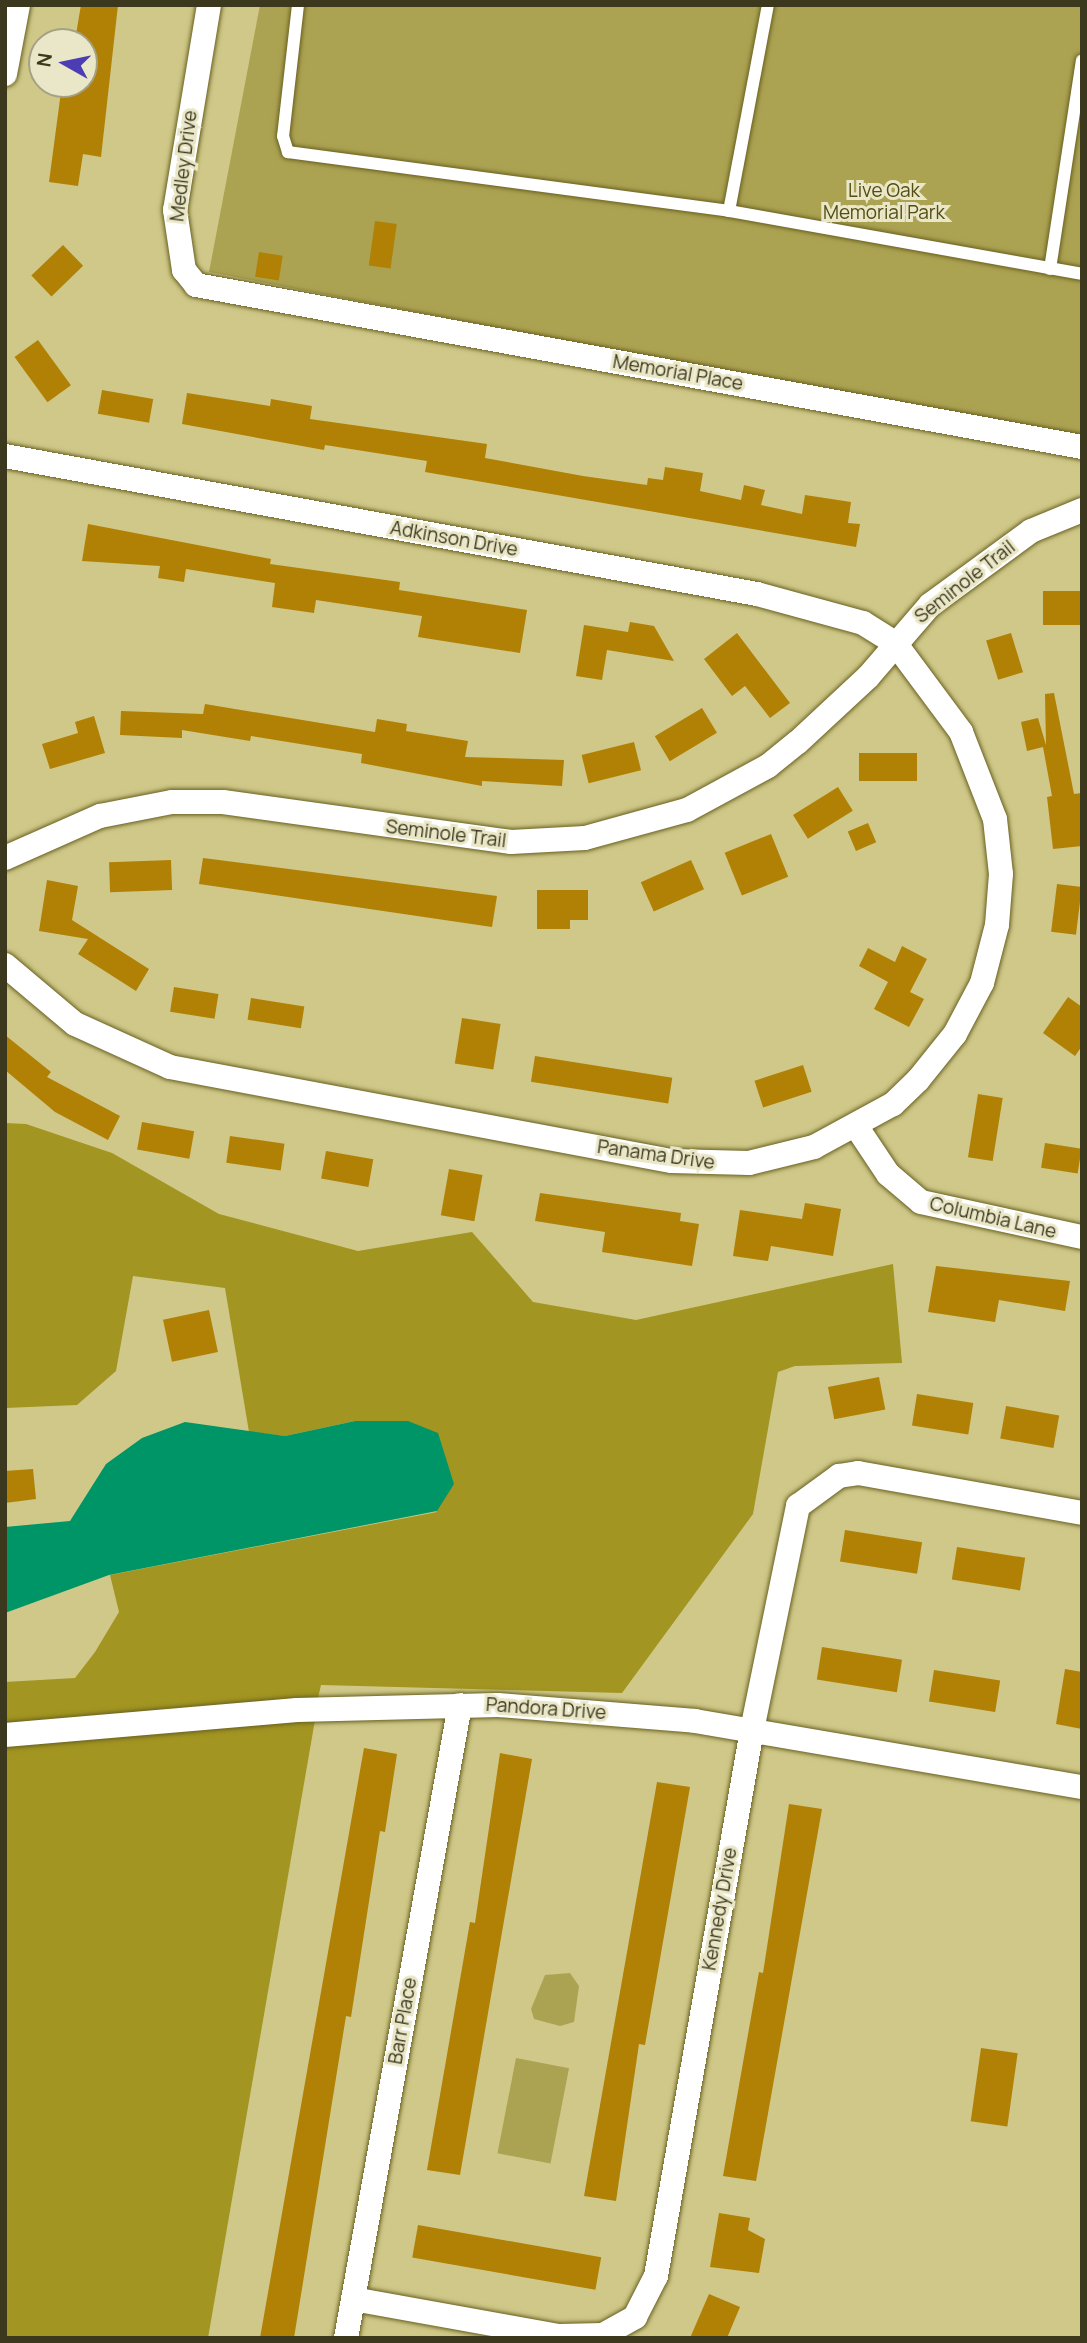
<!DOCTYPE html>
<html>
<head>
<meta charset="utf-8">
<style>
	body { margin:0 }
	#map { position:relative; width:1087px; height:2343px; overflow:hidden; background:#cfc888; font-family:Manrope,sans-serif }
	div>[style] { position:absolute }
	.green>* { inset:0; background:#aca352; transform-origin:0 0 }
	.forest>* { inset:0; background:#a29521 }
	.water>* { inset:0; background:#009567 }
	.building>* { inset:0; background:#b08105; transform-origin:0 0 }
	.roads { filter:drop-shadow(0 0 2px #696121) drop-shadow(0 0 2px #696121) }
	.lane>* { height:12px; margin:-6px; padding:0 6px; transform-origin:6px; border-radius:6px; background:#fff }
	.street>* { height:24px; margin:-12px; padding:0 12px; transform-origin:12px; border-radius:12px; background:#fff }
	span { translate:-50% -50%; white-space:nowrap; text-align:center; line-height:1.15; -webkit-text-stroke:6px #eae7c8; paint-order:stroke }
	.street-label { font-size:19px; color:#3b381e }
	.park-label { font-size:19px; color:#544d13 }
	.frame { position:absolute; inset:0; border:7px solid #3b381e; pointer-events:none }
	.north { position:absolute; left:28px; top:28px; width:70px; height:70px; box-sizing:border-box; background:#eae7c8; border:2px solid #a4a184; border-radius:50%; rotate:279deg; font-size:19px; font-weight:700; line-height:28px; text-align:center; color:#3b381e }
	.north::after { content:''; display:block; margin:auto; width:24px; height:32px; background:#4d3db4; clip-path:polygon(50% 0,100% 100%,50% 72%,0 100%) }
</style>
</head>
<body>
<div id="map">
	<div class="green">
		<i style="clip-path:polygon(260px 5px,1082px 5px,1082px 440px,209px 272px)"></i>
		<i style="clip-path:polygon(570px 1973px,579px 1986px,574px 2022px,560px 2026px,534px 2019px,531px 2009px,545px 1975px)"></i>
		<i style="left:516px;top:2058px;width:54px;height:97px;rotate:11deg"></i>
	</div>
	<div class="forest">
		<i style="clip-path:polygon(5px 1123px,26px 1124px,112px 1153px,219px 1214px,358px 1251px,472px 1232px,533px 1302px,636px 1320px,893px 1264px,902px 1363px,795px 1366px,778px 1372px,753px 1514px,622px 1693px,321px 1685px,318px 1698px,5px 1724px,5px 1682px,75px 1678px,95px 1652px,119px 1612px,110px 1575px,437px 1512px,355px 1421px,285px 1436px,249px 1432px,225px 1288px,133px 1276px,116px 1371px,77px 1405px,5px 1408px)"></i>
		<i style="clip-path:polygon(315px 1720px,208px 2338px,5px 2338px,5px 1746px)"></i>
	</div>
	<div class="water">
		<i style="clip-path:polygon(355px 1421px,408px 1421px,438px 1433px,454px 1484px,437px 1511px,109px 1575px,5px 1613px,5px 1527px,70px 1521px,106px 1464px,142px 1438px,185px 1422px,285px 1436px)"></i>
	</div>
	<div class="building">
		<i style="clip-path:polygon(81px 5px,118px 5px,101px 157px,83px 154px,78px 186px,49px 182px,62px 84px,84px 84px,84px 42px,75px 40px)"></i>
		<i style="left:375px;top:221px;width:22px;height:45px;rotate:8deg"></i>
		<i style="left:63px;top:245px;width:29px;height:44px;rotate:46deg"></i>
		<i style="left:259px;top:252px;width:24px;height:25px;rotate:9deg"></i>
		<i style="left:38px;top:340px;width:56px;height:29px;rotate:54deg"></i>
		<i style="left:102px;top:390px;width:52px;height:24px;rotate:10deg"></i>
		<i style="clip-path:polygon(187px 393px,270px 406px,271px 399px,312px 406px,310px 419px,487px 444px,485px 458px,583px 476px,647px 485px,648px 478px,663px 480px,665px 467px,703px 473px,700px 491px,741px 500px,744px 485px,765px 490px,761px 505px,802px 514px,805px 495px,851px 502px,848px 523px,860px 524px,856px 547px,425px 472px,427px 461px,325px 445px,324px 450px,182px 424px)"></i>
		<i style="clip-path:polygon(88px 524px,271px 559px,270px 564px,400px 582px,399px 590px,527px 610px,520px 653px,418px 637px,422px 616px,316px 600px,314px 613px,272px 607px,275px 583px,186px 569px,184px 582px,158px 578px,160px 566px,82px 561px)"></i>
		<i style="left:1082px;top:591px;width:34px;height:39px;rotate:90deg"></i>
		<i style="clip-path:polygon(630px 622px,654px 626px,674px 661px,607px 650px,602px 680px,576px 676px,584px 625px,628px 632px)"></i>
		<i style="clip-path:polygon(737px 633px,790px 703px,770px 718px,745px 686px,732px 696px,704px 659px)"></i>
		<i style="left:1011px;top:633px;width:41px;height:26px;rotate:73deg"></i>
		<i style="clip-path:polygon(1054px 693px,1074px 794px,1082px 793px,1082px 846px,1053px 849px,1047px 797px,1052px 796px,1043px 747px,1027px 751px,1021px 722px,1038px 718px,1046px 745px,1045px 694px)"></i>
		<i style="clip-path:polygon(205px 704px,375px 732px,377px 719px,407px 724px,406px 731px,468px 741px,465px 757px,564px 760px,562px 786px,482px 781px,482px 786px,361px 763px,362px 754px,251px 736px,250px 741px,182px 730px,182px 738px,120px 735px,121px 711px,203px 714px)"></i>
		<i style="left:702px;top:708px;width:29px;height:55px;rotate:59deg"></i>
		<i style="clip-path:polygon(94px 716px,105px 753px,50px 769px,42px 744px,78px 733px,75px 722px)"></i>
		<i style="left:634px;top:742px;width:29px;height:54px;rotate:76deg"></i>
		<i style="left:917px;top:753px;width:28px;height:58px;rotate:90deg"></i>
		<i style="left:838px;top:787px;width:28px;height:53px;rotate:58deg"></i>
		<i style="left:868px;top:823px;width:21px;height:22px;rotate:67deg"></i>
		<i style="left:771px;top:834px;width:46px;height:50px;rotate:68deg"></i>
		<i style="clip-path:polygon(203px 858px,497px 896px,492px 927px,199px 884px)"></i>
		<i style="left:171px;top:860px;width:30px;height:62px;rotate:88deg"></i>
		<i style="left:691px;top:860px;width:32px;height:55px;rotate:66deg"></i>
		<i style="clip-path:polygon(47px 880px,78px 886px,72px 920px,149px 969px,136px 991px,78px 954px,88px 939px,39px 931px)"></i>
		<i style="left:1057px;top:884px;width:25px;height:48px;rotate:7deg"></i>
		<i style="clip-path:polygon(537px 890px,588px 890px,588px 920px,570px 920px,570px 929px,537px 929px)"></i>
		<i style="clip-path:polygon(902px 946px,927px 959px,910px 992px,924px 999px,909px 1027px,874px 1009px,888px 982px,859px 966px,868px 948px,895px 962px)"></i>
		<i style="left:174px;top:987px;width:45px;height:25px;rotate:9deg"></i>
		<i style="clip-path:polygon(1068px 997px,1082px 1007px,1082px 1046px,1075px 1056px,1043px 1033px)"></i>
		<i style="left:251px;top:998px;width:54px;height:22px;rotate:9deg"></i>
		<i style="left:462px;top:1018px;width:39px;height:46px;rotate:9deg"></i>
		<i style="clip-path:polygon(5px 1035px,51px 1072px,47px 1077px,120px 1116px,108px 1140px,55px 1112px,5px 1070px)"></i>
		<i style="left:535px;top:1056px;width:139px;height:26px;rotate:9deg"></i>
		<i style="left:803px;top:1065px;width:28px;height:51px;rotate:72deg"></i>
		<i style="left:978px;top:1094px;width:25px;height:64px;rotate:9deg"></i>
		<i style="left:142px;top:1122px;width:53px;height:28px;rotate:10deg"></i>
		<i style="left:230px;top:1136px;width:55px;height:27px;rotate:8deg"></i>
		<i style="left:1045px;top:1143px;width:37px;height:25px;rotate:9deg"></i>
		<i style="left:326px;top:1151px;width:48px;height:28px;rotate:10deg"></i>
		<i style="left:449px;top:1169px;width:34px;height:47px;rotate:10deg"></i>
		<i style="clip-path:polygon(540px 1193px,681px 1213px,680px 1221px,699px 1224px,692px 1266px,602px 1252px,605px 1232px,535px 1221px)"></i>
		<i style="clip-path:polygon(805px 1203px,841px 1209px,833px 1256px,771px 1246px,768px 1261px,733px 1256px,740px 1210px,802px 1219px)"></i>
		<i style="clip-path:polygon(936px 1266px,1070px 1281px,1065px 1311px,999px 1300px,995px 1322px,928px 1312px)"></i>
		<i style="left:209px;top:1310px;width:43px;height:47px;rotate:78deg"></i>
		<i style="left:879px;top:1377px;width:33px;height:52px;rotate:79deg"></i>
		<i style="left:917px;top:1394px;width:57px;height:32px;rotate:9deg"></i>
		<i style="left:1006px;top:1406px;width:54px;height:33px;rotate:10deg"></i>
		<i style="clip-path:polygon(33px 1469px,36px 1499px,5px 1503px,5px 1471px)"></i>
		<i style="left:845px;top:1530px;width:78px;height:32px;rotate:9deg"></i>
		<i style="left:957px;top:1547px;width:69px;height:33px;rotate:9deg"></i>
		<i style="left:822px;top:1647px;width:81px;height:33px;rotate:9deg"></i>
		<i style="clip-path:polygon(1065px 1669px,1082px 1672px,1082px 1729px,1056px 1724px)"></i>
		<i style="left:934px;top:1670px;width:67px;height:32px;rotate:9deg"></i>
		<i style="clip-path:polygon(364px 1748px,397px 1754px,385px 1832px,380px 1831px,351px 2017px,346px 2016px,294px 2338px,260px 2338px)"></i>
		<i style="clip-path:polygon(500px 1753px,532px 1759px,460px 2175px,427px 2170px,470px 1922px,475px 1923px)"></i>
		<i style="clip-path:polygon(657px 1782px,690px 1787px,645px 2045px,639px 2044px,616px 2201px,584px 2196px)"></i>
		<i style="clip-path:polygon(789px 1804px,822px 1809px,756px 2181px,723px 2176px,759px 1972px,763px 1973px)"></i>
		<i style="left:981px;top:2048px;width:37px;height:74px;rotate:8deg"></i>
		<i style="clip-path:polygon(719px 2213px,750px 2218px,748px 2230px,765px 2239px,759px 2273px,710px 2267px)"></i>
		<i style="left:418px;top:2225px;width:186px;height:33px;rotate:10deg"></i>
		<i style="clip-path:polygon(709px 2294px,740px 2307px,727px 2338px,690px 2338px)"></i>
	</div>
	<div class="roads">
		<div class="lane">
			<i style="left:298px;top:5px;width:132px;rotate:96.5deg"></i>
			<i style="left:283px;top:136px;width:17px;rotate:73deg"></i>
			<i style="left:288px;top:152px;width:445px;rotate:7.6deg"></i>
			<i style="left:729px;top:211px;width:359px;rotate:10.1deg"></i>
			<i style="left:729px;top:211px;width:210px;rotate:-79.3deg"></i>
			<i style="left:1050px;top:269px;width:211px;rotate:-81.3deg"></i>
		</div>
		<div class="street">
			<i style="left:209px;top:5px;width:208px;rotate:99.4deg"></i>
			<i style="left:175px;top:210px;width:61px;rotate:81.5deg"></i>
			<i style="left:184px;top:270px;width:19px;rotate:51deg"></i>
			<i style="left:196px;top:285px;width:901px;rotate:10.36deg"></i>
			<i style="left:5px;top:74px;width:70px;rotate:-79.3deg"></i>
			<i style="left:5px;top:456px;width:765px;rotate:10.4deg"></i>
			<i style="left:757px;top:594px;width:110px;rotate:15.3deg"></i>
			<i style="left:863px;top:623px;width:38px;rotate:32deg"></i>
			<i style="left:895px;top:643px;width:111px;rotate:53.4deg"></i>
			<i style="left:961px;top:732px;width:93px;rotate:68.7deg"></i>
			<i style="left:995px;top:819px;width:55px;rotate:83.8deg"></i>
			<i style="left:1001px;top:874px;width:51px;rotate:94.5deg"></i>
			<i style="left:997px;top:925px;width:60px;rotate:104.5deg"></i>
			<i style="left:982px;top:983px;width:58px;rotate:117.9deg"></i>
			<i style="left:955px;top:1034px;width:59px;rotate:128.8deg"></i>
			<i style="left:918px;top:1080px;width:35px;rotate:136deg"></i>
			<i style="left:893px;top:1104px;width:90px;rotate:151.4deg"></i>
			<i style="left:814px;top:1147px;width:67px;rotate:166.2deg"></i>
			<i style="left:749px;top:1163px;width:78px;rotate:-178.5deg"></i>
			<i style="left:671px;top:1161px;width:510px;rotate:-169.37deg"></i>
			<i style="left:170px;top:1067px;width:104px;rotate:-155.6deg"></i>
			<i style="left:75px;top:1024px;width:92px;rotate:-139.9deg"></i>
			<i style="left:5px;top:858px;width:104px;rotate:-23.9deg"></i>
			<i style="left:100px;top:816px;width:73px;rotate:-11deg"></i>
			<i style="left:172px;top:802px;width:51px"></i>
			<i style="left:223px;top:802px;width:291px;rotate:7.9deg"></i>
			<i style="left:511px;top:842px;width:74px;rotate:-3.1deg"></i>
			<i style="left:585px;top:838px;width:106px;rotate:-15.4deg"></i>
			<i style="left:687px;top:810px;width:92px;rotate:-28.5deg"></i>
			<i style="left:768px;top:766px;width:38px;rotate:-39deg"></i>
			<i style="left:798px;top:742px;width:96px;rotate:-42.9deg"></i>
			<i style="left:868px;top:677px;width:95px;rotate:-49.3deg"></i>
			<i style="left:930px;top:605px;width:125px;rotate:-36.2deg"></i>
			<i style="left:1031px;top:531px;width:55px;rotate:-22.4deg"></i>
			<i style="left:856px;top:1126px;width:58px;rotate:56.3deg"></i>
			<i style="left:888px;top:1174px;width:43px;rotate:40.3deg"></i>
			<i style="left:921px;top:1202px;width:165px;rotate:12.3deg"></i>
			<i style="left:5px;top:1735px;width:293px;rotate:-4.9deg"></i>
			<i style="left:297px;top:1710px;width:201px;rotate:-1.4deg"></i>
			<i style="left:498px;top:1705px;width:198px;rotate:4.6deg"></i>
			<i style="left:695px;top:1721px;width:393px;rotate:9.7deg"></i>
			<i style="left:353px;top:2299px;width:209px;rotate:10.2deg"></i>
			<i style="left:559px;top:2336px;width:44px;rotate:-1.3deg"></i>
			<i style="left:603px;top:2335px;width:37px;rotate:-29deg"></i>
			<i style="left:635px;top:2317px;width:46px;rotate:-62.9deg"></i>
			<i style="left:656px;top:2276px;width:554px;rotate:-80.03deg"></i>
			<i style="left:752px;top:1730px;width:229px;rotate:-78.4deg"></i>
			<i style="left:798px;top:1506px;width:51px;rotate:-36.2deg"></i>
			<i style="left:839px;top:1476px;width:19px;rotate:-9deg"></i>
			<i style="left:858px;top:1473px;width:228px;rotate:10.1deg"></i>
			<i style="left:346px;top:2338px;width:643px;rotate:-79.79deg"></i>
		</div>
	</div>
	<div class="street-label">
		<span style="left:184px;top:166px;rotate:-83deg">Medley Drive</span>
		<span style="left:678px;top:373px;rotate:10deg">Memorial Place</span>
		<span style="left:454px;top:539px;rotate:10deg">Adkinson Drive</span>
		<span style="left:965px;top:582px;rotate:-38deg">Seminole Trail</span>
		<span style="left:446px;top:834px;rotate:7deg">Seminole Trail</span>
		<span style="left:656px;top:1155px;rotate:8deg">Panama Drive</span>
		<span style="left:993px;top:1218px;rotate:13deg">Columbia Lane</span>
		<span style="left:546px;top:1709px;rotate:4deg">Pandora Drive</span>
		<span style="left:720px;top:1909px;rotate:-80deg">Kennedy Drive</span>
		<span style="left:403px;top:2021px;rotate:-80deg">Barr Place</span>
	</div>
	<div class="park-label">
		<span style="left:884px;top:202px">Live Oak<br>Memorial Park</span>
	</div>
	<div class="frame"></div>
	<div class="north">N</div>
</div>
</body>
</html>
